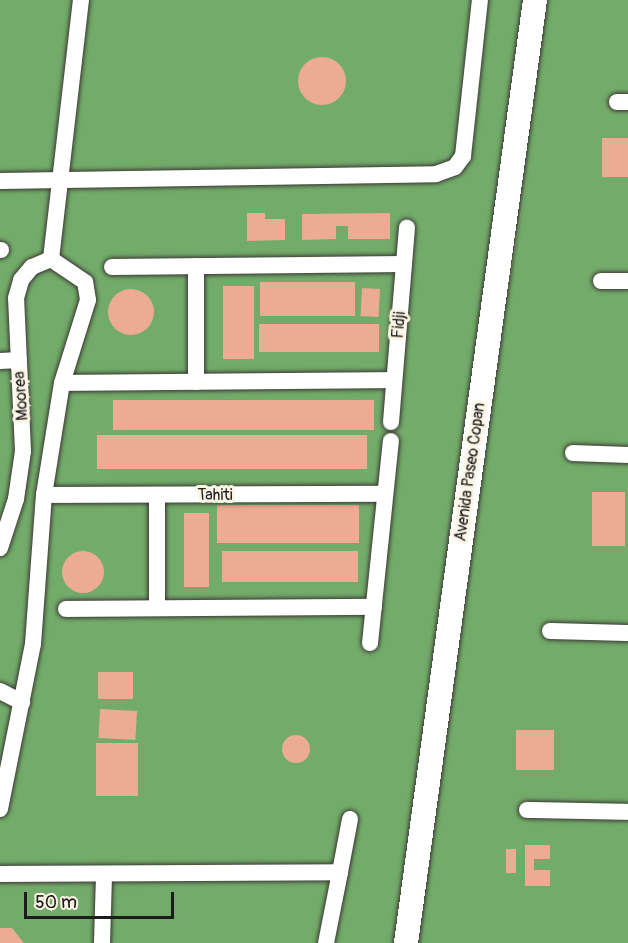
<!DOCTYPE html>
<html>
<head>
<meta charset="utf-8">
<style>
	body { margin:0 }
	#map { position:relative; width:628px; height:943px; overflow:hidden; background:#f2e0c2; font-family:Pangolin,sans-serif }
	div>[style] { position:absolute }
	.forest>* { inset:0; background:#73ac6a }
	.building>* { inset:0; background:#ecab93; transform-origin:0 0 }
	.round { border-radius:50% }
	.roads { filter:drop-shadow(0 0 2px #3c3935) drop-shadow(0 0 2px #3c3935) }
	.street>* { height:16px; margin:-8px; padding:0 8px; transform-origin:8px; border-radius:8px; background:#fff }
	.secondary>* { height:24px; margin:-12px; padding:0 12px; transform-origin:12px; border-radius:12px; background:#fff }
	span { translate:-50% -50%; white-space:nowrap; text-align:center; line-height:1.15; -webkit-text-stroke:6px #fcf5e5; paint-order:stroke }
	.street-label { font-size:16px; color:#1c1c1c }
	.scale { position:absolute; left:24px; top:892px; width:150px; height:27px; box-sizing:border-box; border:3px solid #1c1c1c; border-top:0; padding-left:8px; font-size:18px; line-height:21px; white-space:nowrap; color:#1c1c1c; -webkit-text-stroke:4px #fcf5e5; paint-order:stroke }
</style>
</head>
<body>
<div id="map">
	<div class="forest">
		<i style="clip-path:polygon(0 0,628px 0,628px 943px,397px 943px,530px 160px,394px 943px,0 943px)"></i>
	</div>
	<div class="building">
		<i class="round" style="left:298px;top:57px;width:48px;height:48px"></i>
		<i style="left:628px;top:138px;width:39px;height:26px;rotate:90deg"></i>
		<i style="clip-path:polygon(247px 213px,265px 213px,265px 219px,285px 219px,285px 240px,247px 241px)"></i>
		<i style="clip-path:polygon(390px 213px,390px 239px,348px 239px,348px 226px,336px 226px,336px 239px,302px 240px,302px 214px)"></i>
		<i style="left:260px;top:282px;width:95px;height:34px"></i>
		<i style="left:223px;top:286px;width:31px;height:73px"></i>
		<i style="left:362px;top:288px;width:18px;height:28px;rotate:3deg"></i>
		<i class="round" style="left:108px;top:289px;width:46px;height:46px"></i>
		<i style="left:259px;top:324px;width:120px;height:28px"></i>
		<i style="left:113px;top:400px;width:261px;height:30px"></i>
		<i style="left:97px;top:435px;width:270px;height:34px"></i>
		<i style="left:592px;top:492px;width:33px;height:54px"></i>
		<i style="left:217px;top:505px;width:142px;height:38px"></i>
		<i style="left:184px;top:513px;width:25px;height:74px"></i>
		<i class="round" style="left:62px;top:551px;width:42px;height:42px"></i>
		<i style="left:222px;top:551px;width:136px;height:31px"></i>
		<i style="left:98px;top:672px;width:35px;height:27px"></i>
		<i style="left:100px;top:709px;width:37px;height:29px;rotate:3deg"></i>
		<i style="left:516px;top:730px;width:38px;height:40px"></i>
		<i class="round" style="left:282px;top:735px;width:28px;height:28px"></i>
		<i style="left:96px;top:743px;width:42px;height:53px"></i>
		<i style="clip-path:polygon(525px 845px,550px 845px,550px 859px,534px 859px,534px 870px,550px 870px,550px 886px,525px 886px)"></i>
		<i style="left:516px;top:849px;width:24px;height:10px;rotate:90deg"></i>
		<i style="clip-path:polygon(0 928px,12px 928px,24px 943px,0 943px)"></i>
	</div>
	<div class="roads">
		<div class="street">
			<i style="left:617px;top:102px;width:11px"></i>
			<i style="left:0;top:181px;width:436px;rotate:-0.9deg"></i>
			<i style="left:436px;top:174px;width:20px;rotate:-20deg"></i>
			<i style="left:455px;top:167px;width:14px;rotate:-54deg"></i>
			<i style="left:463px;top:156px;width:157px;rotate:-83.8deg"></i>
			<i style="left:0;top:250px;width:1px"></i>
			<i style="left:51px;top:259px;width:261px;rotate:-83.4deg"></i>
			<i style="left:112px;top:267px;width:292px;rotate:-0.6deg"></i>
			<i style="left:601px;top:281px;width:27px"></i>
			<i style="left:0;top:361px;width:19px;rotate:-3deg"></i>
			<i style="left:196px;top:382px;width:116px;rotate:-90deg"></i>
			<i style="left:62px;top:383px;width:332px;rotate:-0.5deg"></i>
			<i style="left:391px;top:422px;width:195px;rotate:-85.3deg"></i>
			<i style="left:573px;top:453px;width:55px;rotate:2.1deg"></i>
			<i style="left:44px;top:495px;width:341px;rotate:-0.2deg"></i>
			<i style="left:0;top:548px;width:52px;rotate:-71.9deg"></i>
			<i style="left:16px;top:499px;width:49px;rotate:-81.7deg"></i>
			<i style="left:23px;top:451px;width:153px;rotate:-92.6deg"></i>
			<i style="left:16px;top:298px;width:19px;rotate:-74deg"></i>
			<i style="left:21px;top:280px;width:17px;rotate:-50deg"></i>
			<i style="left:32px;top:267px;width:21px;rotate:-23deg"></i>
			<i style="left:157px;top:608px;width:113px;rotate:-90deg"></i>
			<i style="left:66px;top:609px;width:308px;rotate:-0.4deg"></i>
			<i style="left:550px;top:631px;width:78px;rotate:1.5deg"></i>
			<i style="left:370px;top:643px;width:203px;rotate:-84.1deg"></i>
			<i style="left:0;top:691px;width:25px;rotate:27deg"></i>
			<i style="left:0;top:809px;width:168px;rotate:-78.7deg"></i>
			<i style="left:33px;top:644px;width:149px;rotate:-85.8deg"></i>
			<i style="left:44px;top:495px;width:113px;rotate:-80.9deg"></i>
			<i style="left:62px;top:383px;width:87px;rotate:-72.6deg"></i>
			<i style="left:88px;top:300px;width:18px;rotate:-99deg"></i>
			<i style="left:85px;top:282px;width:41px;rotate:-145.9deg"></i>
			<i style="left:527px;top:810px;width:101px;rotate:1.1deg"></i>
			<i style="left:0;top:874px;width:340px;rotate:-0.3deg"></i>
			<i style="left:340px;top:872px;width:54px;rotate:-79.3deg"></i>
			<i style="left:102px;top:943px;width:69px;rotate:-88.3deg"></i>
			<i style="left:326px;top:943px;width:72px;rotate:-78.8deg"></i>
		</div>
		<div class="secondary">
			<i style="left:406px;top:943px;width:952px;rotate:-82.21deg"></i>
		</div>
	</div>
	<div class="street-label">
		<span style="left:399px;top:325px;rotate:-85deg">Fidji</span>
		<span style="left:21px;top:396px;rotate:-94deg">Moorea</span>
		<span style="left:470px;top:472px;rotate:-82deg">Avenida Paseo Copan</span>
		<span style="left:215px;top:495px">Tahiti</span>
	</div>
	<div class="scale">50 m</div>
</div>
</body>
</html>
